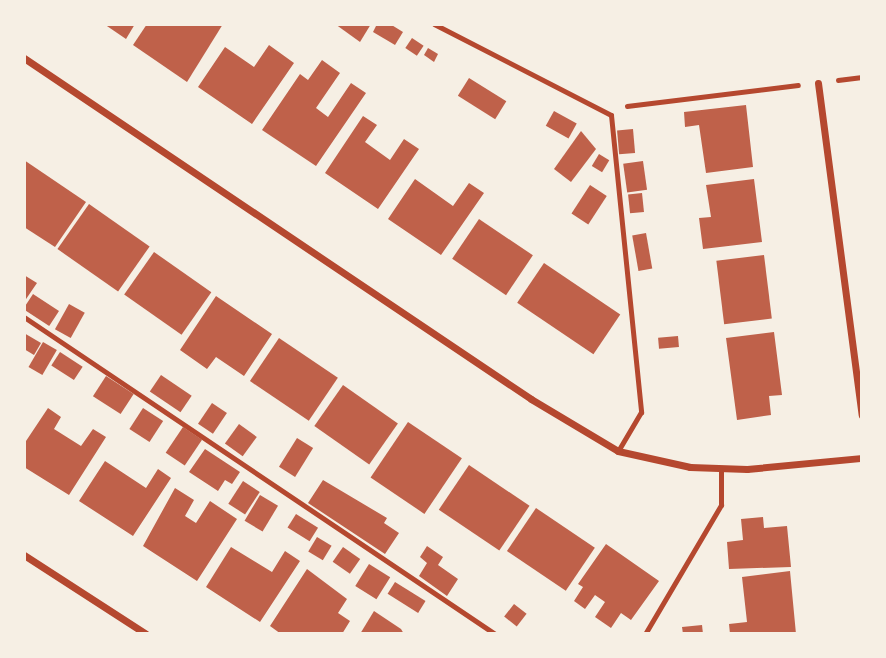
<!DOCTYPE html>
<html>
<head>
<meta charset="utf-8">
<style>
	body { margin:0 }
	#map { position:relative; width:886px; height:658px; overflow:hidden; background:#f6efe4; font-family:Barlow,sans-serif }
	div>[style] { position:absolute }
	.building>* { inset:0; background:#bf614a; transform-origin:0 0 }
	.path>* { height:4.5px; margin:-2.25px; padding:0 2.25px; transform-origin:2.25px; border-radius:2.25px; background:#b5482f }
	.service>* { height:5px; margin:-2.5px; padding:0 2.5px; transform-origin:2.5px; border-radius:2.5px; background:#b5482f }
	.minor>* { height:7px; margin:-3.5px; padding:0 3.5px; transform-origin:3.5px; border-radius:3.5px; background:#b5482f }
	span { translate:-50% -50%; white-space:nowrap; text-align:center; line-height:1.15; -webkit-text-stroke:6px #f6efe4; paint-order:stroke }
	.frame { position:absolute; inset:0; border:26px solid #f6efe4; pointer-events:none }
</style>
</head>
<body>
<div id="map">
	<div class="building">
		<i style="clip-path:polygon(104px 24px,135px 24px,126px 39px)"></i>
		<i style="clip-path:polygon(147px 24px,223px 24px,187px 82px,133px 45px)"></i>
		<i style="clip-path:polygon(335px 24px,371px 24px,360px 42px)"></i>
		<i style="clip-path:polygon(377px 24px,390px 24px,403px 32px,395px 45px,373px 32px)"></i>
		<i style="left:412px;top:38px;width:14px;height:12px;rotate:34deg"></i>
		<i style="clip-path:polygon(269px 45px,294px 63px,252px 124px,198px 87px,225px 47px,254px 67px)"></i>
		<i style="clip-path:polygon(428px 48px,438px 54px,434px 62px,424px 55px)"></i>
		<i style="clip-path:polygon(322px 60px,340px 73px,316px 108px,328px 117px,351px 83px,366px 93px,316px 166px,262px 130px,300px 74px,308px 80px)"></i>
		<i style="left:469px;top:78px;width:44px;height:21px;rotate:32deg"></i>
		<i style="clip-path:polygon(746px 105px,753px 167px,706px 173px,699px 125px,685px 127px,684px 112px)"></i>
		<i style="left:554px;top:111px;width:26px;height:17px;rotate:29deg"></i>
		<i style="clip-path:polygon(363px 116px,377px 125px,365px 142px,390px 160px,404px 139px,419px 149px,378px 209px,325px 173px)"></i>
		<i style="left:633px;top:129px;width:24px;height:16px;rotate:85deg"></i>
		<i style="clip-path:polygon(581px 131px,596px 149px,571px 182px,554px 169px)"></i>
		<i style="left:599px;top:154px;width:12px;height:14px;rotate:31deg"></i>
		<i style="clip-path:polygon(24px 160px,86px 202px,55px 247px,24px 227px)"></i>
		<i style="left:643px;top:161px;width:29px;height:20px;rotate:82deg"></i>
		<i style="clip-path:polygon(415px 179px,453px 206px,469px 183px,484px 193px,441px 255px,388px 219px)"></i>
		<i style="clip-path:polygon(754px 179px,762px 242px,703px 249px,699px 218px,711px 217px,706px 185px)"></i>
		<i style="left:590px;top:185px;width:20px;height:34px;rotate:33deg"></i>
		<i style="left:642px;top:193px;width:19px;height:14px;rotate:84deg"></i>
		<i style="left:89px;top:204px;width:74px;height:55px;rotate:35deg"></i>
		<i style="left:479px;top:219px;width:65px;height:48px;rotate:34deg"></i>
		<i style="left:646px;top:233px;width:36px;height:14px;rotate:80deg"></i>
		<i style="left:154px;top:252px;width:70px;height:52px;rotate:35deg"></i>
		<i style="left:764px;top:255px;width:64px;height:48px;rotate:83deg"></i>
		<i style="left:544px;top:263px;width:92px;height:48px;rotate:34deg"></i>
		<i style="clip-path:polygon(24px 275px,37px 283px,24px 302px)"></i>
		<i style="left:33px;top:294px;width:31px;height:18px;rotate:33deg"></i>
		<i style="clip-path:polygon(216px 296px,272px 334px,244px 376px,216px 357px,207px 369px,180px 350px)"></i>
		<i style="left:69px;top:304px;width:18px;height:29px;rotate:29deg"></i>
		<i style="clip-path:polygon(774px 332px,782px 395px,769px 396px,771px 415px,737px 420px,726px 338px)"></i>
		<i style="clip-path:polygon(24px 333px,41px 343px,34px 355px,24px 349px)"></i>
		<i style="left:678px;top:336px;width:11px;height:20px;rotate:85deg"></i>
		<i style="left:279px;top:338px;width:71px;height:52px;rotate:34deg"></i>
		<i style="left:43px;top:342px;width:16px;height:29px;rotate:30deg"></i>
		<i style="left:60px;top:352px;width:27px;height:16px;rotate:33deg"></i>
		<i style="left:161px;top:375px;width:37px;height:20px;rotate:34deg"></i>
		<i style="left:106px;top:376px;width:33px;height:24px;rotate:33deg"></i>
		<i style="left:343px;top:385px;width:67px;height:50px;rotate:35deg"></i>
		<i style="left:212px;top:403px;width:18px;height:25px;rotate:34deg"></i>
		<i style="clip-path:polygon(48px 408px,61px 417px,54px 429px,81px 446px,93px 429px,106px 437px,69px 495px,24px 467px,24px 444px)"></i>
		<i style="left:143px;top:408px;width:24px;height:25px;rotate:33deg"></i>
		<i style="left:408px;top:422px;width:65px;height:67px;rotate:34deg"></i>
		<i style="left:239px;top:424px;width:22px;height:24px;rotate:36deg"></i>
		<i style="left:183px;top:427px;width:23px;height:31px;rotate:34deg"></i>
		<i style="left:297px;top:438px;width:19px;height:34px;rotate:32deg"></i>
		<i style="clip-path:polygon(205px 449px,240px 472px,232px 484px,225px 480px,218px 491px,189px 472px)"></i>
		<i style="clip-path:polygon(105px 461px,146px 488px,158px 469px,171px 478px,133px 536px,79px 501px)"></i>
		<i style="left:469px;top:465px;width:73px;height:54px;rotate:34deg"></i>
		<i style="clip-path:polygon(323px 480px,387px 518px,384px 523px,399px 533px,385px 554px,308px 503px)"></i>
		<i style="left:243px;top:481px;width:20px;height:27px;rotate:33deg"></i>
		<i style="clip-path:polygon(175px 488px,194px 500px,185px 516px,196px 523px,210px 501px,237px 519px,197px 581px,143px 546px)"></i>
		<i style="left:260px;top:495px;width:21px;height:30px;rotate:31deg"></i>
		<i style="left:536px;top:508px;width:71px;height:52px;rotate:34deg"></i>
		<i style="left:296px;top:514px;width:26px;height:16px;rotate:32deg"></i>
		<i style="clip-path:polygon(763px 517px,764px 528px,787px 526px,791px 567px,729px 569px,727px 542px,743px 540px,741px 519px)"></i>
		<i style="left:317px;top:537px;width:17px;height:17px;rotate:31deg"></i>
		<i style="clip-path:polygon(606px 544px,659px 581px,631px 620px,621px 613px,611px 628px,595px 617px,605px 602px,595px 595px,585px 609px,574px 601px,583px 587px,578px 584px)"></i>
		<i style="clip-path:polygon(427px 546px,443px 557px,438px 565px,458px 579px,447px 596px,419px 576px,427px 563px,420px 557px)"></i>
		<i style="clip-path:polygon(231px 547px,272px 572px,285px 551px,300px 561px,260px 622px,206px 587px)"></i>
		<i style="left:343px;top:547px;width:21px;height:18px;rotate:35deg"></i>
		<i style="left:369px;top:564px;width:25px;height:26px;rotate:32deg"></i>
		<i style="clip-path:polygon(307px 569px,347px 599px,338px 613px,350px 621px,342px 634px,281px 634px,270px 626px)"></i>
		<i style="clip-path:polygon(790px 571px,796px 634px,730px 634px,729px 624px,747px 622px,742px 577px)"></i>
		<i style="left:395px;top:582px;width:36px;height:14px;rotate:32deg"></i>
		<i style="left:514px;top:604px;width:16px;height:16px;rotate:38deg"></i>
		<i style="clip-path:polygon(374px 611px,401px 629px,404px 634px,360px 634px)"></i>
		<i style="clip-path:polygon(702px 625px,703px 634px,683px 634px,682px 627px)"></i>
	</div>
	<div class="path">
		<i style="left:838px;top:80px;width:24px;rotate:-7deg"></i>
		<i style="left:627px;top:106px;width:172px;rotate:-7deg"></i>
	</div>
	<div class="service">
		<i style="left:434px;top:24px;width:199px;rotate:27.2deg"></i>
		<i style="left:611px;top:115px;width:299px;rotate:84.2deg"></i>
		<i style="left:641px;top:412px;width:45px;rotate:120.5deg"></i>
		<i style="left:24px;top:317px;width:568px;rotate:33.94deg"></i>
		<i style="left:645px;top:634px;width:150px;rotate:-59.5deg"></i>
		<i style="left:721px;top:505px;width:37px;rotate:-90deg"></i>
	</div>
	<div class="minor">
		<i style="left:24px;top:58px;width:611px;rotate:33.92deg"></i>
		<i style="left:531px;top:399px;width:101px;rotate:30.9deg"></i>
		<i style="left:618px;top:451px;width:74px;rotate:12.5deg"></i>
		<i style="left:690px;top:467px;width:57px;rotate:2deg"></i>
		<i style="left:747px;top:469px;width:116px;rotate:-5.5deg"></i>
		<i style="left:818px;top:83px;width:335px;rotate:82.5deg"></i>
		<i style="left:24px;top:555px;width:145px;rotate:32.9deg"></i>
	</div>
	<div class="frame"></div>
</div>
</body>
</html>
